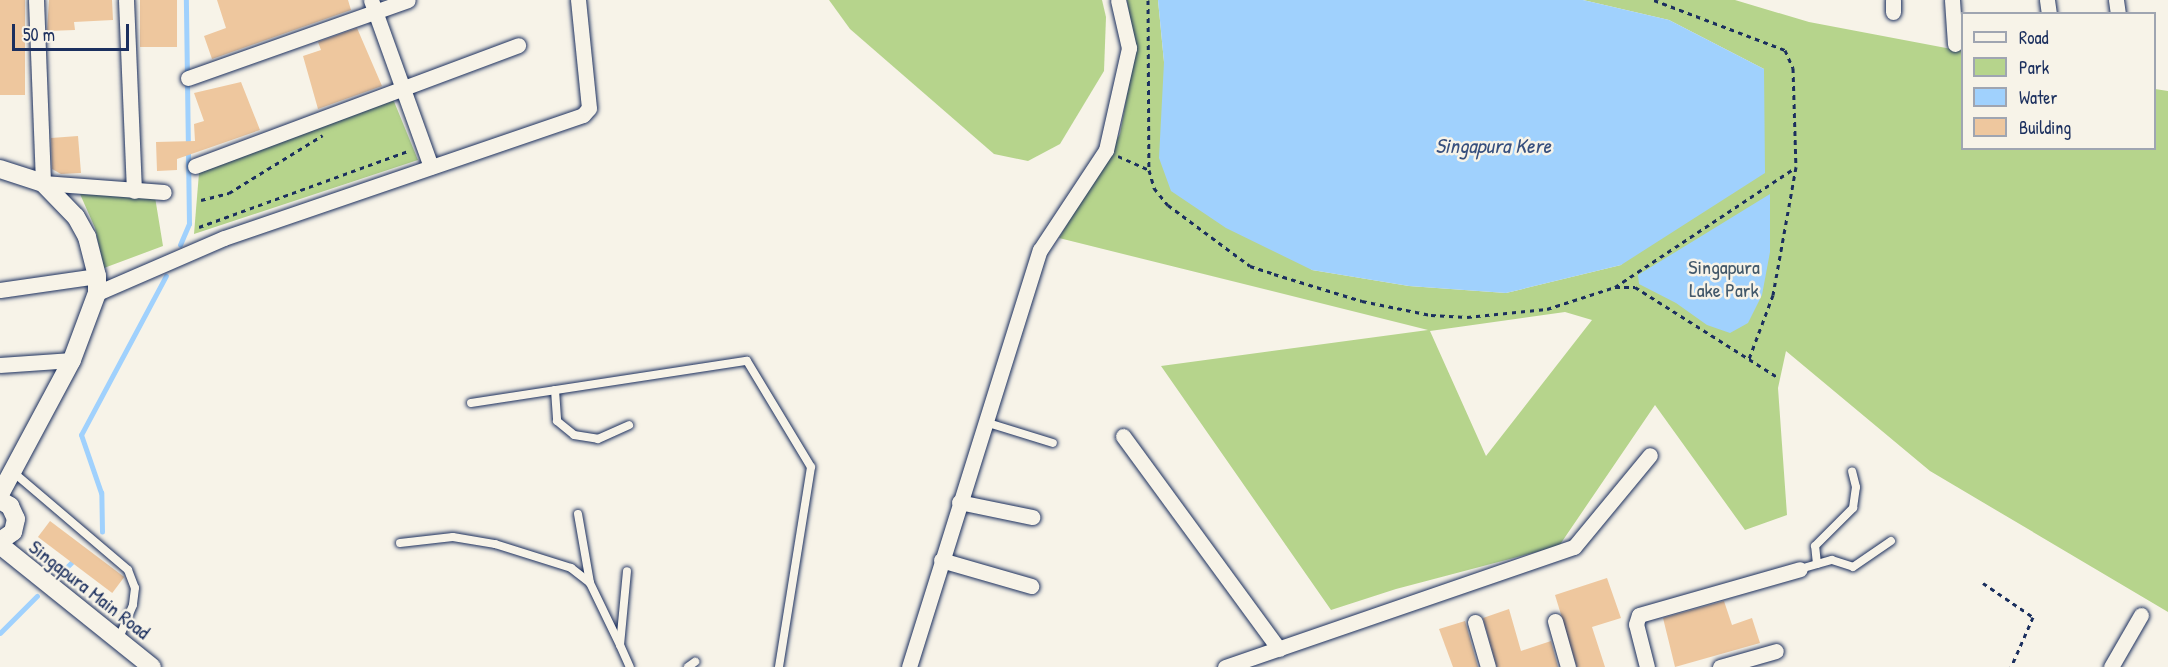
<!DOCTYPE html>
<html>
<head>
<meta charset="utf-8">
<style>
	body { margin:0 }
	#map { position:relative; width:2168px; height:667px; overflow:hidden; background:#f7f3e8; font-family:"Patrick Hand",sans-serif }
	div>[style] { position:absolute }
	.green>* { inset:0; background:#b6d48c }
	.water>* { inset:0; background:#a0d1fd }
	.stream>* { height:4.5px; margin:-2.25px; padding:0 2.25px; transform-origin:2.25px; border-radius:2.25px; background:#a0d1fd }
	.building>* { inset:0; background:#eec79e; transform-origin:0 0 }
	.path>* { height:3px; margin-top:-1.5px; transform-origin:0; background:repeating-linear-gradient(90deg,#1b2f5e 0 4.5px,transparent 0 9px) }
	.roads { filter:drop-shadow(0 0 2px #1b2f5e) drop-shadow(0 0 2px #1b2f5e) }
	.service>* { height:8px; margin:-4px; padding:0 4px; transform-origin:4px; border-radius:4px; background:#f7f3e8 }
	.minor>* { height:15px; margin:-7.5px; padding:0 7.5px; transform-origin:7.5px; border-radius:7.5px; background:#f7f3e8 }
	.tertiary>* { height:18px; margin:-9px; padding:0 9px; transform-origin:9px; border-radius:9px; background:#f7f3e8 }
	span { translate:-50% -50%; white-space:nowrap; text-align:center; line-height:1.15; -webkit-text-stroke:5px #f7f3e8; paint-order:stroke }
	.park-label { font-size:20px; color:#42586a }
	.street-label { font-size:20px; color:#1b2f5e }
	.water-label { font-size:21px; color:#364f7e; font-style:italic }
	.legend { position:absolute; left:1961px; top:12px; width:195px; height:138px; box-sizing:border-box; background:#f7f3e8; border:2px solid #9fa5b1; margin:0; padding:8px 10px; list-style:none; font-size:18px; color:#1b2f5e }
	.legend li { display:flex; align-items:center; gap:12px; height:30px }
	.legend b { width:30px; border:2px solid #9fa5b1 }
	.scale { position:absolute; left:12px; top:24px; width:117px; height:27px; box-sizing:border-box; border:3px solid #1b2f5e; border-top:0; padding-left:8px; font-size:18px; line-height:21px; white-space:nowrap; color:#1b2f5e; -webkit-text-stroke:4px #f7f3e8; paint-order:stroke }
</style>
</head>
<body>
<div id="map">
	<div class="green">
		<i style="clip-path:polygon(829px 0,1102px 0,1106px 17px,1104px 71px,1060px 144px,1028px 161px,994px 154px,850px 29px)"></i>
		<i style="clip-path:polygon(evenodd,1127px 0,1158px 0,1164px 62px,1312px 270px,1409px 286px,1506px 293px,1621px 265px,1764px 69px,1669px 20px,1583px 0,1735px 0,1809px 22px,1962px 51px,1962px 148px,2154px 148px,2155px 89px,2168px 91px,2168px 612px,1930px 471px,1786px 351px,1778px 388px,1787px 515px,1745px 530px,1655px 405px,1559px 546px,1396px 589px,1331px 610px,1161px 366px,1428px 330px,1059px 238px,1120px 134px,1135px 50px,1127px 0,1565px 312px,1592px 320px,1486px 456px,1430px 331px,1565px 312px)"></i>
		<i style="clip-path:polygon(393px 99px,418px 160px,194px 234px,199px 173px)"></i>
		<i style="clip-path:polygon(80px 194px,155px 197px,163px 246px,104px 268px,95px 228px)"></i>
	</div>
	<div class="water">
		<i style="clip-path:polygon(1158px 0,1583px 0,1669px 20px,1764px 69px,1765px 173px,1621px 265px,1506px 293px,1409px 286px,1312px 270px,1226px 228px,1171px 191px,1159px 158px,1164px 62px)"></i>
		<i style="clip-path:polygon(1770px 194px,1770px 252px,1762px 295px,1748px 323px,1730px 333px,1707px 325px,1676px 303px,1639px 284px,1638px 275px)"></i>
	</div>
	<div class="stream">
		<i style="left:180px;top:245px;width:23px;rotate:-67deg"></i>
		<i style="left:189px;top:224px;width:224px;rotate:-90.8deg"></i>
		<i style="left:102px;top:532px;width:39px;rotate:-91deg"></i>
		<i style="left:101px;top:493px;width:61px;rotate:-109deg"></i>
		<i style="left:81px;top:435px;width:180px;rotate:-61.9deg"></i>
		<i style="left:58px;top:576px;width:24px;rotate:-45deg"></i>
		<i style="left:0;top:633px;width:52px;rotate:-45deg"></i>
	</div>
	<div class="building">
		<i style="left:0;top:0;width:25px;height:95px"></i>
		<i style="clip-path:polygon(49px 0,112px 0,113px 20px,74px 22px,75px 30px,47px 31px)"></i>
		<i style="left:140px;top:0;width:37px;height:47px"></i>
		<i style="clip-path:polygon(217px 0,348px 0,351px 10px,212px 59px,204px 36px,226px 28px)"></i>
		<i style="clip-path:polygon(357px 28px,382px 86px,318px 109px,303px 56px,321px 50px,318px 42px)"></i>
		<i style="clip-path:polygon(241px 82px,260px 130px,177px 159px,177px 170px,157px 171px,156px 142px,195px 141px,194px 124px,204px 121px,194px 93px)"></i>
		<i style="clip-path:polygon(78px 136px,81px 173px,61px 174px,52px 169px,51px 138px)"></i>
		<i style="left:50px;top:521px;width:93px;height:20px;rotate:37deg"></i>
		<i style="clip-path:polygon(1607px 578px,1621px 618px,1592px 627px,1605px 667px,1577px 667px,1555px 595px)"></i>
		<i style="clip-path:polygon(1724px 601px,1732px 625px,1752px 618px,1760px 643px,1675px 667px,1663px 618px)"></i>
		<i style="clip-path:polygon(1509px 609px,1521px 651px,1551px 641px,1558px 667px,1497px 667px,1483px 618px)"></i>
		<i style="clip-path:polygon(1465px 621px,1478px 667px,1453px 667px,1439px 629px)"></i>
	</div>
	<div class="path">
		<i style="left:1148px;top:0;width:170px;rotate:89.7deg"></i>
		<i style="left:1654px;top:0;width:140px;rotate:20.9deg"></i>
		<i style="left:1785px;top:50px;width:20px;rotate:66deg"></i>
		<i style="left:1793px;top:68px;width:99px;rotate:88.3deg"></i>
		<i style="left:1796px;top:167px;width:130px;rotate:100.2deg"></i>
		<i style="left:1773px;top:295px;width:68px;rotate:110.6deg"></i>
		<i style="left:1118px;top:156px;width:34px;rotate:24deg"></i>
		<i style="left:1149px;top:170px;width:19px;rotate:74deg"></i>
		<i style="left:1154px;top:188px;width:22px;rotate:51deg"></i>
		<i style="left:1168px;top:205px;width:102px;rotate:36.6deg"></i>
		<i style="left:1250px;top:266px;width:25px;rotate:18deg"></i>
		<i style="left:1274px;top:274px;width:92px;rotate:17.1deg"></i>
		<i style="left:1362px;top:301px;width:70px;rotate:11.5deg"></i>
		<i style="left:1431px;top:315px;width:36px;rotate:3deg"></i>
		<i style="left:1467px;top:317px;width:80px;rotate:-5.7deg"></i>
		<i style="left:1547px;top:309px;width:71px;rotate:-17.9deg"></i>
		<i style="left:1615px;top:287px;width:20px"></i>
		<i style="left:1635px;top:287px;width:167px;rotate:32.3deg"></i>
		<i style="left:201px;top:200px;width:29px;rotate:-14deg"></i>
		<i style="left:229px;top:193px;width:110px;rotate:-31.7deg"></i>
		<i style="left:199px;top:227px;width:222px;rotate:-20deg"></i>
		<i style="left:1615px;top:287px;width:217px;rotate:-33.5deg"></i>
		<i style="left:1983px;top:583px;width:60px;rotate:34.2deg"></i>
		<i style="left:2033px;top:617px;width:55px;rotate:113.7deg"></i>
	</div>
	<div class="roads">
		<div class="service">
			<i style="left:555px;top:390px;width:31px;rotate:86deg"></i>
			<i style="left:557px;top:421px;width:22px;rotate:39deg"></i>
			<i style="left:574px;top:435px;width:24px;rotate:9deg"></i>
			<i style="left:598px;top:439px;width:34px;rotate:-24deg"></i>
			<i style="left:471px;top:403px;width:279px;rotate:-8.7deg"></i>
			<i style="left:747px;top:361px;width:124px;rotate:58.9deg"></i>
			<i style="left:811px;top:467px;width:203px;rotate:99.1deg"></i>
			<i style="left:985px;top:422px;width:71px;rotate:17.2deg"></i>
			<i style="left:13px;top:472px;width:151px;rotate:40.4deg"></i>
			<i style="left:128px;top:570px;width:19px;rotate:69deg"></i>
			<i style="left:135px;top:588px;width:17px;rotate:97deg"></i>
			<i style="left:133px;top:605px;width:36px;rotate:113deg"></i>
			<i style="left:578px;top:514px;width:70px;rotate:80.1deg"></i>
			<i style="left:590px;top:583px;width:69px;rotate:64.2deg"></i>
			<i style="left:620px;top:645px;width:74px;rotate:-84.6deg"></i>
			<i style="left:400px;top:543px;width:53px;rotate:-6.5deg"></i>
			<i style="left:453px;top:537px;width:43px;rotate:9.5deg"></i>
			<i style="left:495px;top:544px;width:80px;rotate:17.5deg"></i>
			<i style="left:571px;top:568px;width:24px;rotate:38deg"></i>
			<i style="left:1817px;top:564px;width:18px;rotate:-96deg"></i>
			<i style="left:1815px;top:546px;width:54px;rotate:-45deg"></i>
			<i style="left:1853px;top:508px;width:21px;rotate:-82deg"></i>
			<i style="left:1856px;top:487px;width:16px;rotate:-104deg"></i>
			<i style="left:1800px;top:569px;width:33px;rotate:-16deg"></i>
			<i style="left:1832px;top:560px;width:22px;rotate:18deg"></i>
			<i style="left:1853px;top:567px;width:46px;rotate:-34.4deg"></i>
			<i style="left:620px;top:645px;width:24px;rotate:66deg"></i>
			<i style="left:688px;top:667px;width:9px;rotate:-36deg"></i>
		</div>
		<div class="minor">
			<i style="left:36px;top:0;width:183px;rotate:87.8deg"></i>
			<i style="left:43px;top:183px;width:121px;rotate:4.3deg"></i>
			<i style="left:126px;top:0;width:191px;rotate:87.6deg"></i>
			<i style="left:371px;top:0;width:177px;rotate:70.2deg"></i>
			<i style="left:1893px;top:0;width:12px;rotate:90deg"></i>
			<i style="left:1952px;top:0;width:44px;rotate:86.1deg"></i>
			<i style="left:2047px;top:0;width:14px;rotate:82deg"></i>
			<i style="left:2116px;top:0;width:14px;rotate:82deg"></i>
			<i style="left:188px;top:78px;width:233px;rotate:-19.5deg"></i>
			<i style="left:195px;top:166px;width:345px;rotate:-20.5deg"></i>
			<i style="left:0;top:290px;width:98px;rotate:-8.2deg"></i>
			<i style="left:97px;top:293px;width:138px;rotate:-23.4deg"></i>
			<i style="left:224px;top:238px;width:379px;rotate:-18.9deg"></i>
			<i style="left:583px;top:115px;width:9px;rotate:-49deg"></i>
			<i style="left:589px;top:108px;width:109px;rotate:-95.8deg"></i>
			<i style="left:0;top:365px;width:72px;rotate:-4deg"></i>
			<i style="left:1123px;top:436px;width:264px;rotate:53.8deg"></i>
			<i style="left:959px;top:502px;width:75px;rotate:11.6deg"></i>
			<i style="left:941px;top:560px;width:94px;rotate:16.1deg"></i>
			<i style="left:1555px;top:621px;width:48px;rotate:74.2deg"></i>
			<i style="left:1475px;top:622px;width:47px;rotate:73.9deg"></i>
			<i style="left:909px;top:667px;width:437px;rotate:-72.6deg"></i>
			<i style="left:1040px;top:250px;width:120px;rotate:-56.6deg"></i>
			<i style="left:1106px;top:150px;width:105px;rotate:-77.3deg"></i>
			<i style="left:1129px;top:48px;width:49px;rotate:-102.9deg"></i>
			<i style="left:1225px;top:667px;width:369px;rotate:-19deg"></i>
			<i style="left:1574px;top:547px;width:119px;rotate:-50.4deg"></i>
			<i style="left:1647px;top:667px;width:44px;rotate:-104.3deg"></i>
			<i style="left:1636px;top:624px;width:9px;rotate:-72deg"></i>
			<i style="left:1639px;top:615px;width:167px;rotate:-15.9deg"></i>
			<i style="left:1720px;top:667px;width:58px;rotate:-15.9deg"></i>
			<i style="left:2111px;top:667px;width:60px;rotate:-60deg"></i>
		</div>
		<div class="tertiary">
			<i style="left:0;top:169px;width:45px;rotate:18deg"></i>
			<i style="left:43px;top:183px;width:47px;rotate:45.9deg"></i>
			<i style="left:76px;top:217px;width:23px;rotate:61deg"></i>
			<i style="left:87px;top:237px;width:40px;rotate:75.6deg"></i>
			<i style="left:97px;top:276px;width:17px;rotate:90deg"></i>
			<i style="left:97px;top:293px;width:72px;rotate:110.5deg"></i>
			<i style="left:72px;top:360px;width:152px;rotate:118.2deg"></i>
			<i style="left:0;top:500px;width:12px;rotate:31deg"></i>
			<i style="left:10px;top:506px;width:14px;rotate:65deg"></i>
			<i style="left:16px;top:519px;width:13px;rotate:103deg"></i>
			<i style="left:13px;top:532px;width:16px;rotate:145deg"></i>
			<i style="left:0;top:545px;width:195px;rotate:38.8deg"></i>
		</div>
	</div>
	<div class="park-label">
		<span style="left:1724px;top:278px">Singapura<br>Lake Park</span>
	</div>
	<div class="street-label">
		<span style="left:90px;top:589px;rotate:38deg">Singapura Main Road</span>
	</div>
	<div class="water-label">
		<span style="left:1493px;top:146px">Singapura Kere</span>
	</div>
	<ul class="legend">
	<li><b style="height:8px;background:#f7f3e8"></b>Road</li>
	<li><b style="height:16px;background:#b6d48c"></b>Park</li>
	<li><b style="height:16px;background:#a0d1fd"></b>Water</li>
	<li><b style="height:16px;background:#eec79e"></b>Building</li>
	</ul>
	<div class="scale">50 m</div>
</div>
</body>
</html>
